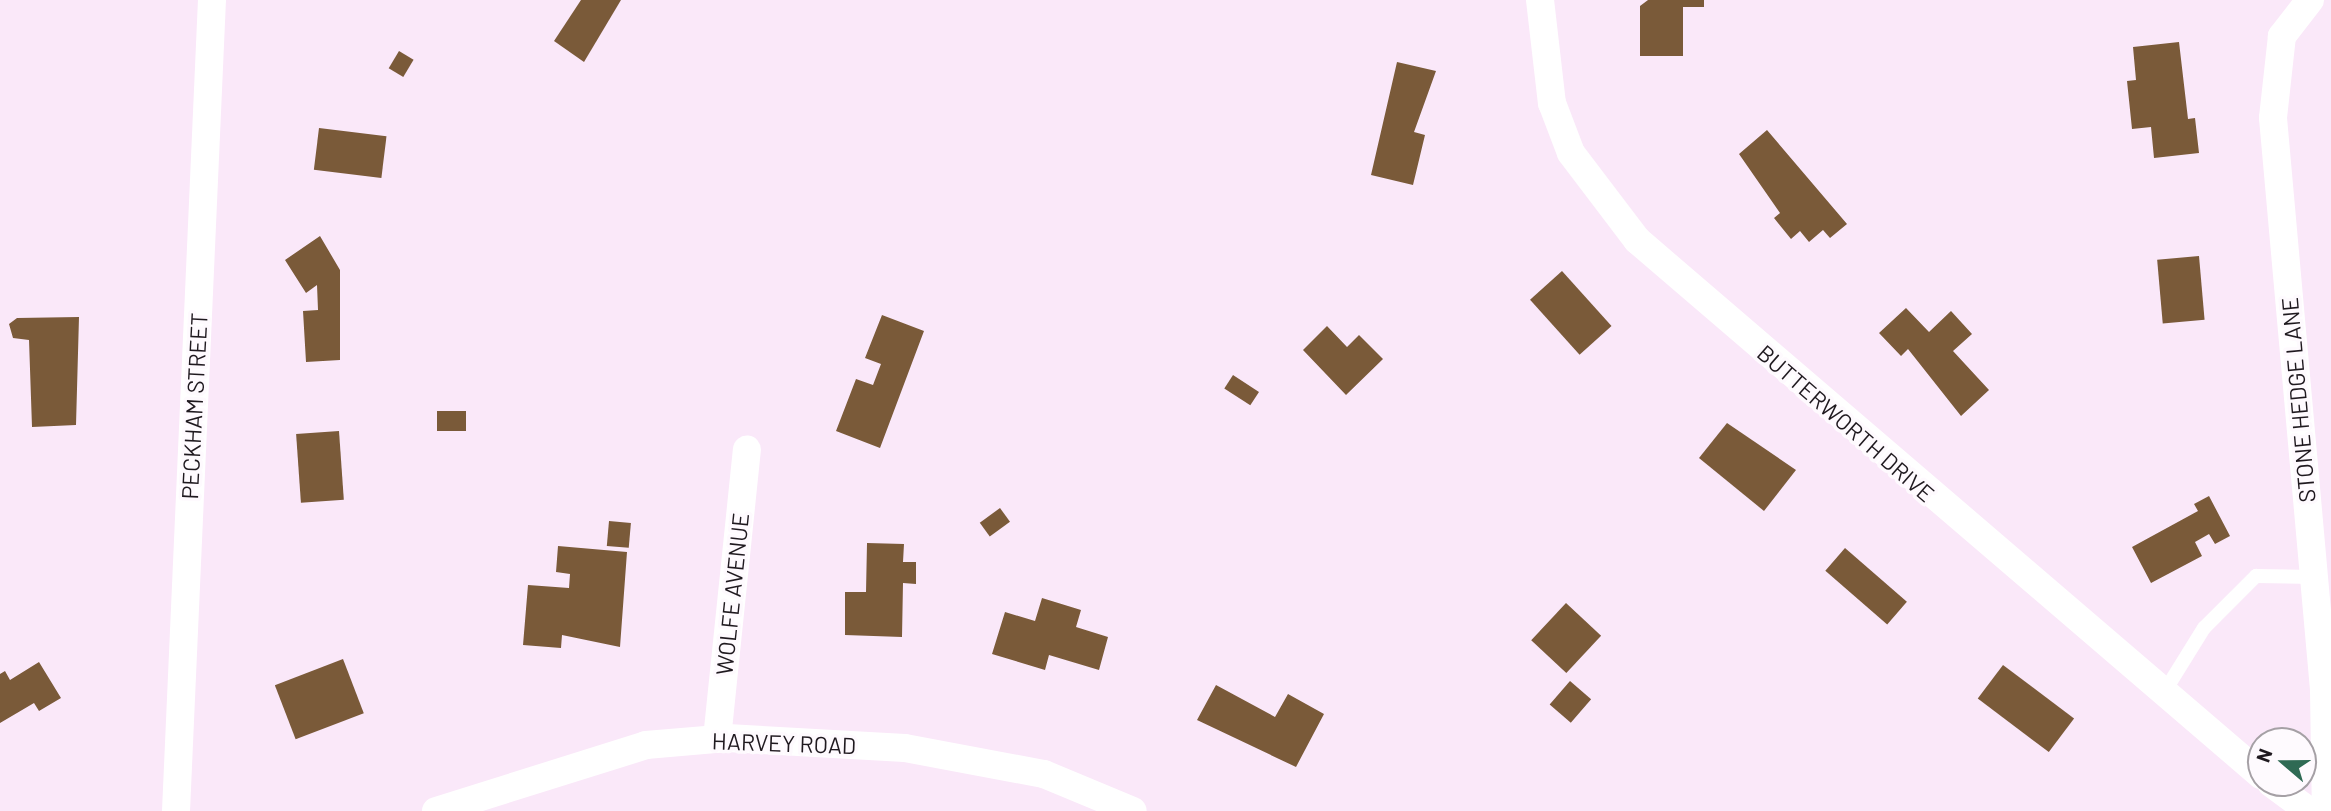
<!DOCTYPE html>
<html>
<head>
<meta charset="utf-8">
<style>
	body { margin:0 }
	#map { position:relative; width:2331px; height:811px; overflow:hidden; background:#fae8f9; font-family:Barlow,sans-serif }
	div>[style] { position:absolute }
	.building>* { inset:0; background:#7a5a39; transform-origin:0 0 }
	.service>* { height:14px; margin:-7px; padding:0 7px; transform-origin:7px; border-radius:7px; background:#fff }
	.minor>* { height:28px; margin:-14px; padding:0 14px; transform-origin:14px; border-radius:14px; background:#fff }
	span { translate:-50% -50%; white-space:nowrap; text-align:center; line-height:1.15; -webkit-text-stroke:7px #fefafe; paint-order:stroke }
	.street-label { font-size:23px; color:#1f191f }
	.north { position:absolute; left:2247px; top:727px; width:70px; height:70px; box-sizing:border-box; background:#fefafe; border:2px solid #a5a0a5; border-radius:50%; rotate:290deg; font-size:19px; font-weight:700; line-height:28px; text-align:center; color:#1f191f }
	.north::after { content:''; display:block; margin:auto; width:24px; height:32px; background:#2f6a54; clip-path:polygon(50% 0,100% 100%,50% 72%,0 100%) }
</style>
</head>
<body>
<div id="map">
	<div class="building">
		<i style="clip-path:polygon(581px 0,621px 0,584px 62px,554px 41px)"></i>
		<i style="clip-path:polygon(1648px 0,1704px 0,1704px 7px,1683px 7px,1683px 56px,1640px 56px,1640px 6px)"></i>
		<i style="clip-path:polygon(2179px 42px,2188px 119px,2195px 118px,2199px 153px,2154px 158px,2151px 127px,2132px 129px,2127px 81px,2136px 80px,2133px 47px)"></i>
		<i style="left:399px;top:51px;width:17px;height:20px;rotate:31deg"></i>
		<i style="clip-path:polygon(1397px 62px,1436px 71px,1414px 132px,1425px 135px,1413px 185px,1371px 175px)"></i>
		<i style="left:319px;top:128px;width:68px;height:42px;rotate:7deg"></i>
		<i style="clip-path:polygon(1767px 130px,1847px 224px,1830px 238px,1823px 230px,1809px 242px,1800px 231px,1791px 239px,1774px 218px,1780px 213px,1739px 154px)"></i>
		<i style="clip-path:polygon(320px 236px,340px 270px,340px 360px,306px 362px,303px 311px,318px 310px,317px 285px,306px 293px,285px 260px)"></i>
		<i style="left:2199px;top:256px;width:64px;height:42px;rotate:85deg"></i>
		<i style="left:1562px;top:271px;width:74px;height:43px;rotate:48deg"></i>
		<i style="clip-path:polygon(1906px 308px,1929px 332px,1951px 311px,1972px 334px,1953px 351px,1989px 390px,1961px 416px,1908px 349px,1901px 356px,1879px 333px)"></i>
		<i style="clip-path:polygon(882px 315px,924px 331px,880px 448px,836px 431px,856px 379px,873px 385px,881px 364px,865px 358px)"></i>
		<i style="clip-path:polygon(79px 317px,76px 425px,32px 427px,29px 340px,13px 338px,9px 324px,17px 318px)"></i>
		<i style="clip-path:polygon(1327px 326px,1347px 347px,1359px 335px,1383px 359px,1346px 395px,1303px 350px)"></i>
		<i style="left:1233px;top:375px;width:31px;height:16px;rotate:33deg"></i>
		<i style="left:466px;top:411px;width:20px;height:29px;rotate:90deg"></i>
		<i style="clip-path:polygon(1727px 423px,1796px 470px,1764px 511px,1699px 458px)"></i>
		<i style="left:339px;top:431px;width:69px;height:43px;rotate:86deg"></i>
		<i style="clip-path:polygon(2209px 496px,2230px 536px,2215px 544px,2209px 534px,2195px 542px,2202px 556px,2151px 583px,2132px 547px,2198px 511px,2194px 504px)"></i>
		<i style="left:1000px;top:508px;width:17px;height:25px;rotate:54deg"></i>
		<i style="left:609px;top:521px;width:22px;height:25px;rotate:5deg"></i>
		<i style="clip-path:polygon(867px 543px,904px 544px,903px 562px,916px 562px,916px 584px,903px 583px,902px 637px,845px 635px,845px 592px,866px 592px)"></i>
		<i style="clip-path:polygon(558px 546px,627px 552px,620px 647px,562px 635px,561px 648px,523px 645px,528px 585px,569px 588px,570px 574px,556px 572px)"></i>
		<i style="left:1845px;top:548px;width:82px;height:30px;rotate:41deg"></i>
		<i style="clip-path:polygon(1042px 598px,1081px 610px,1076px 627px,1108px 637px,1099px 670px,1049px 655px,1045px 670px,992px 654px,1005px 612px,1035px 621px)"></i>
		<i style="left:1566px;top:603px;width:48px;height:51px;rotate:43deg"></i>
		<i style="left:343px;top:659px;width:58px;height:73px;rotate:69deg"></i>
		<i style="clip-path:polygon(39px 662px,61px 698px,39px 711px,34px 703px,0 723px,0 674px,5px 671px,10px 680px)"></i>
		<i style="left:2003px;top:665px;width:89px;height:42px;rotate:37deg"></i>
		<i style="left:1570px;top:681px;width:28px;height:31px;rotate:41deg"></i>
		<i style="clip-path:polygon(1216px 685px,1275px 717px,1288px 694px,1324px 714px,1296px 767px,1197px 720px)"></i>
	</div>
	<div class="service">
		<i style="left:2163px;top:694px;width:78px;rotate:-58.2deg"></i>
		<i style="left:2204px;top:628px;width:74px;rotate:-45deg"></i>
		<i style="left:2256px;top:576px;width:58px;rotate:1deg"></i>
	</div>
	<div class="minor">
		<i style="left:1540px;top:0;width:104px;rotate:83.4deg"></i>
		<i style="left:1552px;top:103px;width:53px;rotate:69.2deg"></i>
		<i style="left:1571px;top:153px;width:109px;rotate:52.8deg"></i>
		<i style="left:1637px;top:240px;width:822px;rotate:40.61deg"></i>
		<i style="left:2310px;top:0;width:46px;rotate:127.9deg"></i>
		<i style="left:2282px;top:36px;width:82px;rotate:96.3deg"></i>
		<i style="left:2273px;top:118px;width:574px;rotate:84.9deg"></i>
		<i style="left:2324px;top:690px;width:121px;rotate:89.1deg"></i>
		<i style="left:717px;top:739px;width:291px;rotate:-84.1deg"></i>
		<i style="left:2271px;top:783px;width:47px;rotate:36.4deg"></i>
		<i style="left:176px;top:811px;width:812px;rotate:-87.46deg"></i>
		<i style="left:436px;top:811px;width:220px;rotate:-17.4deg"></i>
		<i style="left:646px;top:745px;width:81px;rotate:-4.9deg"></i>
		<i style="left:727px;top:738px;width:178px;rotate:3.2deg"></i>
		<i style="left:905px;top:748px;width:141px;rotate:10.6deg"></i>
		<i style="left:1044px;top:774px;width:96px;rotate:22.6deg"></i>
	</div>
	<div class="street-label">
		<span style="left:2298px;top:400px;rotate:-95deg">STONE HEDGE LANE</span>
		<span style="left:194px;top:406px;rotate:-87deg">PECKHAM STREET</span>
		<span style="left:1846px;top:423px;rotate:41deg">BUTTERWORTH DRIVE</span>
		<span style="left:732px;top:594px;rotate:-84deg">WOLFE AVENUE</span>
		<span style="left:784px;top:743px;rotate:2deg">HARVEY ROAD</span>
	</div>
	<div class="north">N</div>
</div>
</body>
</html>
